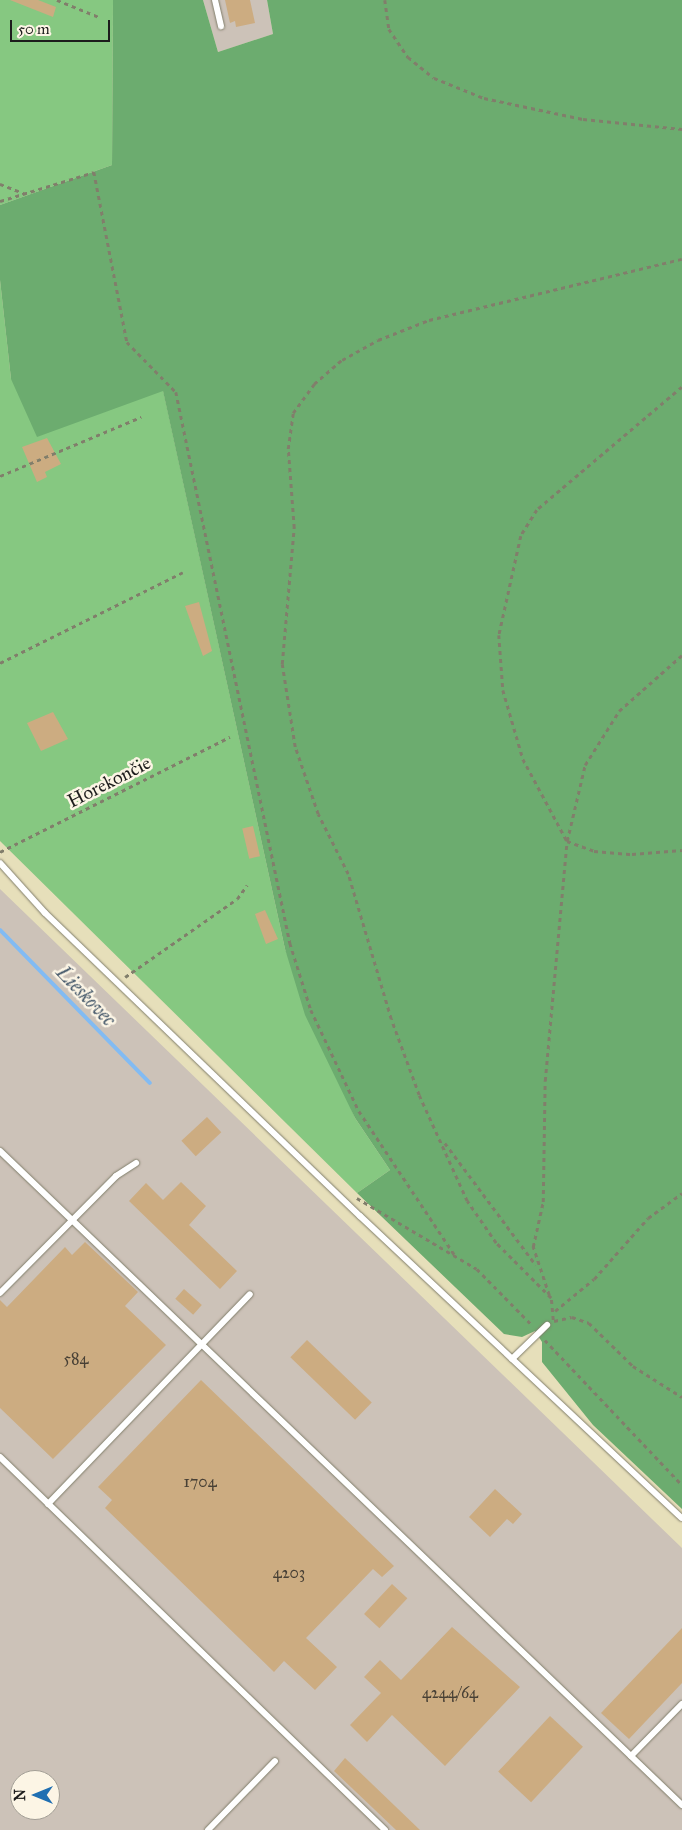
<!DOCTYPE html>
<html>
<head>
<meta charset="utf-8">
<style>
	body { margin:0 }
	#map { position:relative; width:682px; height:1830px; overflow:hidden; background:#e6dfba; font-family:"IM FELL Great Primer",serif }
	div>[style] { position:absolute }
	.industrial>* { inset:0; background:#ccc2b8 }
	.green>* { inset:0; background:#86c881 }
	.forest>* { inset:0; background:#6cac6f }
	.stream>* { height:4px; margin:-2px; padding:0 2px; transform-origin:2px; border-radius:2px; background:#82bbf3 }
	.building>* { inset:0; background:#ccac81; transform-origin:0 0 }
	.path>* { height:2.5px; margin-top:-1.25px; transform-origin:0; background:repeating-linear-gradient(90deg,#817e6b 0 4px,transparent 0 8px) }
	.roads { filter:drop-shadow(0 0 1px #817e6b) drop-shadow(0 0 1px #817e6b) }
	.service>* { height:6px; margin:-3px; padding:0 3px; transform-origin:3px; border-radius:3px; background:#fff }
	span { translate:-50% -50%; white-space:nowrap; text-align:center; line-height:1.15; -webkit-text-stroke:5px #fcf5e5; paint-order:stroke }
	.number-label { font-size:16px; color:#484035 }
	.number-label span { -webkit-text-stroke-width:0 }
	.street-label { font-size:19px; color:#1c1c1c }
	.water-label { font-size:20px; color:#405467; font-style:italic }
	.north { position:absolute; left:10px; top:1770px; width:50px; height:50px; box-sizing:border-box; background:#fcf5e5; border:1px solid #a29e95; border-radius:50%; rotate:270deg; font-size:14px; font-weight:700; line-height:20px; text-align:center; color:#1c1c1c }
	.north::after { content:''; display:block; margin:auto; width:18px; height:22px; background:#1f6fb2; clip-path:polygon(50% 0,100% 100%,50% 72%,0 100%) }
	.scale { position:absolute; left:10px; top:20px; width:100px; height:22px; box-sizing:border-box; border:2px solid #1c1c1c; border-top:0; padding-left:6px; font-size:15px; line-height:18px; white-space:nowrap; color:#1c1c1c; -webkit-text-stroke:4px #fcf5e5; paint-order:stroke }
</style>
</head>
<body>
<div id="map">
	<div class="industrial">
		<i style="clip-path:polygon(203px 0,267px 0,273px 34px,218px 52px)"></i>
		<i style="clip-path:polygon(evenodd,0 889px,682px 1548px,682px 1830px,0 1830px,0 889px,20px 1780px,50px 1780px,50px 1810px,20px 1810px,20px 1780px)"></i>
	</div>
	<div class="green">
		<i style="clip-path:polygon(0 0,113px 0,112px 165px,0 205px)"></i>
		<i style="clip-path:polygon(0 280px,11px 379px,163px 390px,285px 949px,355px 1118px,390px 1170px,357px 1193px,0 841px)"></i>
	</div>
	<div class="forest">
		<i style="clip-path:polygon(113px 0,203px 0,218px 52px,273px 34px,267px 0,682px 0,682px 1509px,593px 1425px,542px 1362px,542px 1342px,535px 1331px,522px 1337px,504px 1334px,357px 1193px,390px 1170px,355px 1118px,305px 1015px,285px 949px,163px 391px,37px 437px,11px 379px,0 280px,0 205px,112px 165px)"></i>
	</div>
	<div class="stream">
		<i style="left:0;top:930px;width:214px;rotate:45.6deg"></i>
	</div>
	<div class="building">
		<i style="clip-path:polygon(10px 0,38px 0,56px 7px,53px 17px)"></i>
		<i style="clip-path:polygon(225px 0,250px 0,255px 23px,236px 27px,235px 21px,230px 23px)"></i>
		<i style="clip-path:polygon(47px 438px,61px 464px,45px 472px,47px 477px,37px 482px,22px 447px)"></i>
		<i style="clip-path:polygon(199px 602px,212px 651px,203px 656px,185px 606px)"></i>
		<i style="clip-path:polygon(53px 712px,68px 739px,41px 751px,27px 723px)"></i>
		<i style="left:253px;top:826px;width:31px;height:11px;rotate:77deg"></i>
		<i style="clip-path:polygon(265px 910px,278px 939px,266px 944px,255px 914px)"></i>
		<i style="left:207px;top:1117px;width:21px;height:35px;rotate:47deg"></i>
		<i style="clip-path:polygon(181px 1182px,206px 1206px,189px 1225px,237px 1271px,220px 1289px,129px 1201px,146px 1183px,163px 1200px)"></i>
		<i style="clip-path:polygon(85px 1242px,138px 1292px,125px 1306px,166px 1345px,53px 1459px,0 1408px,0 1300px,7px 1307px,65px 1247px,72px 1255px)"></i>
		<i style="left:184px;top:1289px;width:24px;height:13px;rotate:42deg"></i>
		<i style="left:307px;top:1340px;width:90px;height:24px;rotate:44deg"></i>
		<i style="clip-path:polygon(201px 1380px,394px 1566px,382px 1577px,373px 1569px,306px 1638px,337px 1667px,315px 1690px,284px 1661px,274px 1672px,105px 1508px,112px 1500px,98px 1487px)"></i>
		<i style="clip-path:polygon(495px 1489px,522px 1514px,513px 1524px,507px 1519px,490px 1537px,469px 1517px)"></i>
		<i style="left:392px;top:1584px;width:21px;height:41px;rotate:43deg"></i>
		<i style="clip-path:polygon(452px 1627px,520px 1687px,445px 1766px,392px 1715px,367px 1742px,350px 1725px,381px 1693px,364px 1677px,380px 1660px,401px 1680px)"></i>
		<i style="clip-path:polygon(682px 1628px,682px 1683px,629px 1739px,601px 1713px)"></i>
		<i style="left:550px;top:1716px;width:45px;height:76px;rotate:43deg"></i>
		<i style="clip-path:polygon(345px 1758px,420px 1830px,396px 1830px,334px 1771px)"></i>
	</div>
	<div class="path">
		<i style="left:57px;top:0;width:45px;rotate:22deg"></i>
		<i style="left:385px;top:0;width:29px;rotate:82deg"></i>
		<i style="left:389px;top:29px;width:34px;rotate:56deg"></i>
		<i style="left:408px;top:57px;width:33px;rotate:39deg"></i>
		<i style="left:434px;top:78px;width:54px;rotate:21.8deg"></i>
		<i style="left:484px;top:98px;width:101px;rotate:12deg"></i>
		<i style="left:583px;top:119px;width:100px;rotate:5.8deg"></i>
		<i style="left:0;top:184px;width:26px;rotate:21deg"></i>
		<i style="left:0;top:201px;width:98px;rotate:-17.1deg"></i>
		<i style="left:94px;top:172px;width:173px;rotate:79deg"></i>
		<i style="left:127px;top:342px;width:70px;rotate:45.6deg"></i>
		<i style="left:176px;top:392px;width:563px;rotate:78.31deg"></i>
		<i style="left:290px;top:943px;width:70px;rotate:72.6deg"></i>
		<i style="left:311px;top:1010px;width:112px;rotate:64.6deg"></i>
		<i style="left:359px;top:1111px;width:175px;rotate:56.4deg"></i>
		<i style="left:682px;top:387px;width:190px;rotate:139.7deg"></i>
		<i style="left:537px;top:510px;width:31px;rotate:122deg"></i>
		<i style="left:521px;top:536px;width:101px;rotate:102.5deg"></i>
		<i style="left:499px;top:635px;width:55px;rotate:85.8deg"></i>
		<i style="left:503px;top:690px;width:72px;rotate:73.8deg"></i>
		<i style="left:523px;top:759px;width:93px;rotate:61.8deg"></i>
		<i style="left:567px;top:841px;width:29px;rotate:20deg"></i>
		<i style="left:594px;top:851px;width:38px;rotate:5deg"></i>
		<i style="left:632px;top:854px;width:50px;rotate:-4.6deg"></i>
		<i style="left:0;top:476px;width:153px;rotate:-22.7deg"></i>
		<i style="left:0;top:663px;width:204px;rotate:-26.4deg"></i>
		<i style="left:0;top:852px;width:257px;rotate:-26.6deg"></i>
		<i style="left:125px;top:977px;width:136px;rotate:-34.9deg"></i>
		<i style="left:237px;top:899px;width:17px;rotate:-54deg"></i>
		<i style="left:445px;top:1143px;width:152px;rotate:53.3deg"></i>
		<i style="left:357px;top:1198px;width:139px;rotate:30.6deg"></i>
		<i style="left:477px;top:1269px;width:80px;rotate:45.5deg"></i>
		<i style="left:549px;top:1295px;width:51px;rotate:-108.4deg"></i>
		<i style="left:533px;top:1247px;width:46px;rotate:-77.5deg"></i>
		<i style="left:543px;top:1202px;width:121px;rotate:-89.1deg"></i>
		<i style="left:545px;top:1081px;width:241px;rotate:-84.8deg"></i>
		<i style="left:567px;top:841px;width:78px;rotate:-76.7deg"></i>
		<i style="left:585px;top:765px;width:64px;rotate:-57.8deg"></i>
		<i style="left:619px;top:711px;width:84px;rotate:-41.6deg"></i>
		<i style="left:555px;top:1311px;width:50px;rotate:-39.4deg"></i>
		<i style="left:594px;top:1279px;width:81px;rotate:-48.5deg"></i>
		<i style="left:648px;top:1218px;width:42px;rotate:-36.3deg"></i>
		<i style="left:553px;top:1320px;width:22px;rotate:-95deg"></i>
		<i style="left:551px;top:1298px;width:78px;rotate:-135deg"></i>
		<i style="left:496px;top:1243px;width:51px;rotate:-124.6deg"></i>
		<i style="left:467px;top:1201px;width:116px;rotate:-114.4deg"></i>
		<i style="left:419px;top:1095px;width:81px;rotate:-110.2deg"></i>
		<i style="left:391px;top:1019px;width:151px;rotate:-106.5deg"></i>
		<i style="left:348px;top:874px;width:67px;rotate:-116.6deg"></i>
		<i style="left:318px;top:814px;width:71px;rotate:-108.9deg"></i>
		<i style="left:295px;top:747px;width:84px;rotate:-98.9deg"></i>
		<i style="left:282px;top:664px;width:137px;rotate:-85deg"></i>
		<i style="left:294px;top:528px;width:79px;rotate:-94.3deg"></i>
		<i style="left:288px;top:449px;width:36px;rotate:-82deg"></i>
		<i style="left:293px;top:413px;width:36px;rotate:-54deg"></i>
		<i style="left:314px;top:384px;width:37px;rotate:-41deg"></i>
		<i style="left:342px;top:360px;width:41px;rotate:-29.1deg"></i>
		<i style="left:378px;top:340px;width:55px;rotate:-21.4deg"></i>
		<i style="left:429px;top:320px;width:260px;rotate:-13.6deg"></i>
		<i style="left:554px;top:1321px;width:18px;rotate:-13deg"></i>
		<i style="left:572px;top:1317px;width:18px;rotate:19deg"></i>
		<i style="left:589px;top:1323px;width:62px;rotate:44.3deg"></i>
		<i style="left:633px;top:1366px;width:58px;rotate:32.3deg"></i>
		<i style="left:545px;top:1340px;width:199px;rotate:46.6deg"></i>
	</div>
	<div class="roads">
		<div class="service">
			<i style="left:215px;top:0;width:27px;rotate:77deg"></i>
			<i style="left:0;top:863px;width:67px;rotate:48deg"></i>
			<i style="left:45px;top:913px;width:437px;rotate:43.9deg"></i>
			<i style="left:360px;top:1216px;width:441px;rotate:43.2deg"></i>
			<i style="left:0;top:1151px;width:945px;rotate:43.8deg"></i>
			<i style="left:0;top:1293px;width:165px;rotate:-45.2deg"></i>
			<i style="left:116px;top:1176px;width:24px;rotate:-33deg"></i>
			<i style="left:512px;top:1359px;width:49px;rotate:-44.2deg"></i>
			<i style="left:0;top:1457px;width:536px;rotate:44.09deg"></i>
			<i style="left:48px;top:1504px;width:291px;rotate:-46.1deg"></i>
			<i style="left:631px;top:1756px;width:73px;rotate:-45.6deg"></i>
			<i style="left:208px;top:1830px;width:96px;rotate:-45.8deg"></i>
		</div>
	</div>
	<div class="number-label">
		<span style="left:76px;top:1359px">584</span>
		<span style="left:200px;top:1482px">1704</span>
		<span style="left:289px;top:1573px">4203</span>
		<span style="left:450px;top:1693px">4244/64</span>
	</div>
	<div class="street-label">
		<span style="left:109px;top:782px;rotate:-27deg">Horekončie</span>
	</div>
	<div class="water-label">
		<span style="left:86px;top:996px;rotate:46deg">Lieskovec</span>
	</div>
	<div class="north">N</div>
	<div class="scale">50 m</div>
</div>
</body>
</html>
